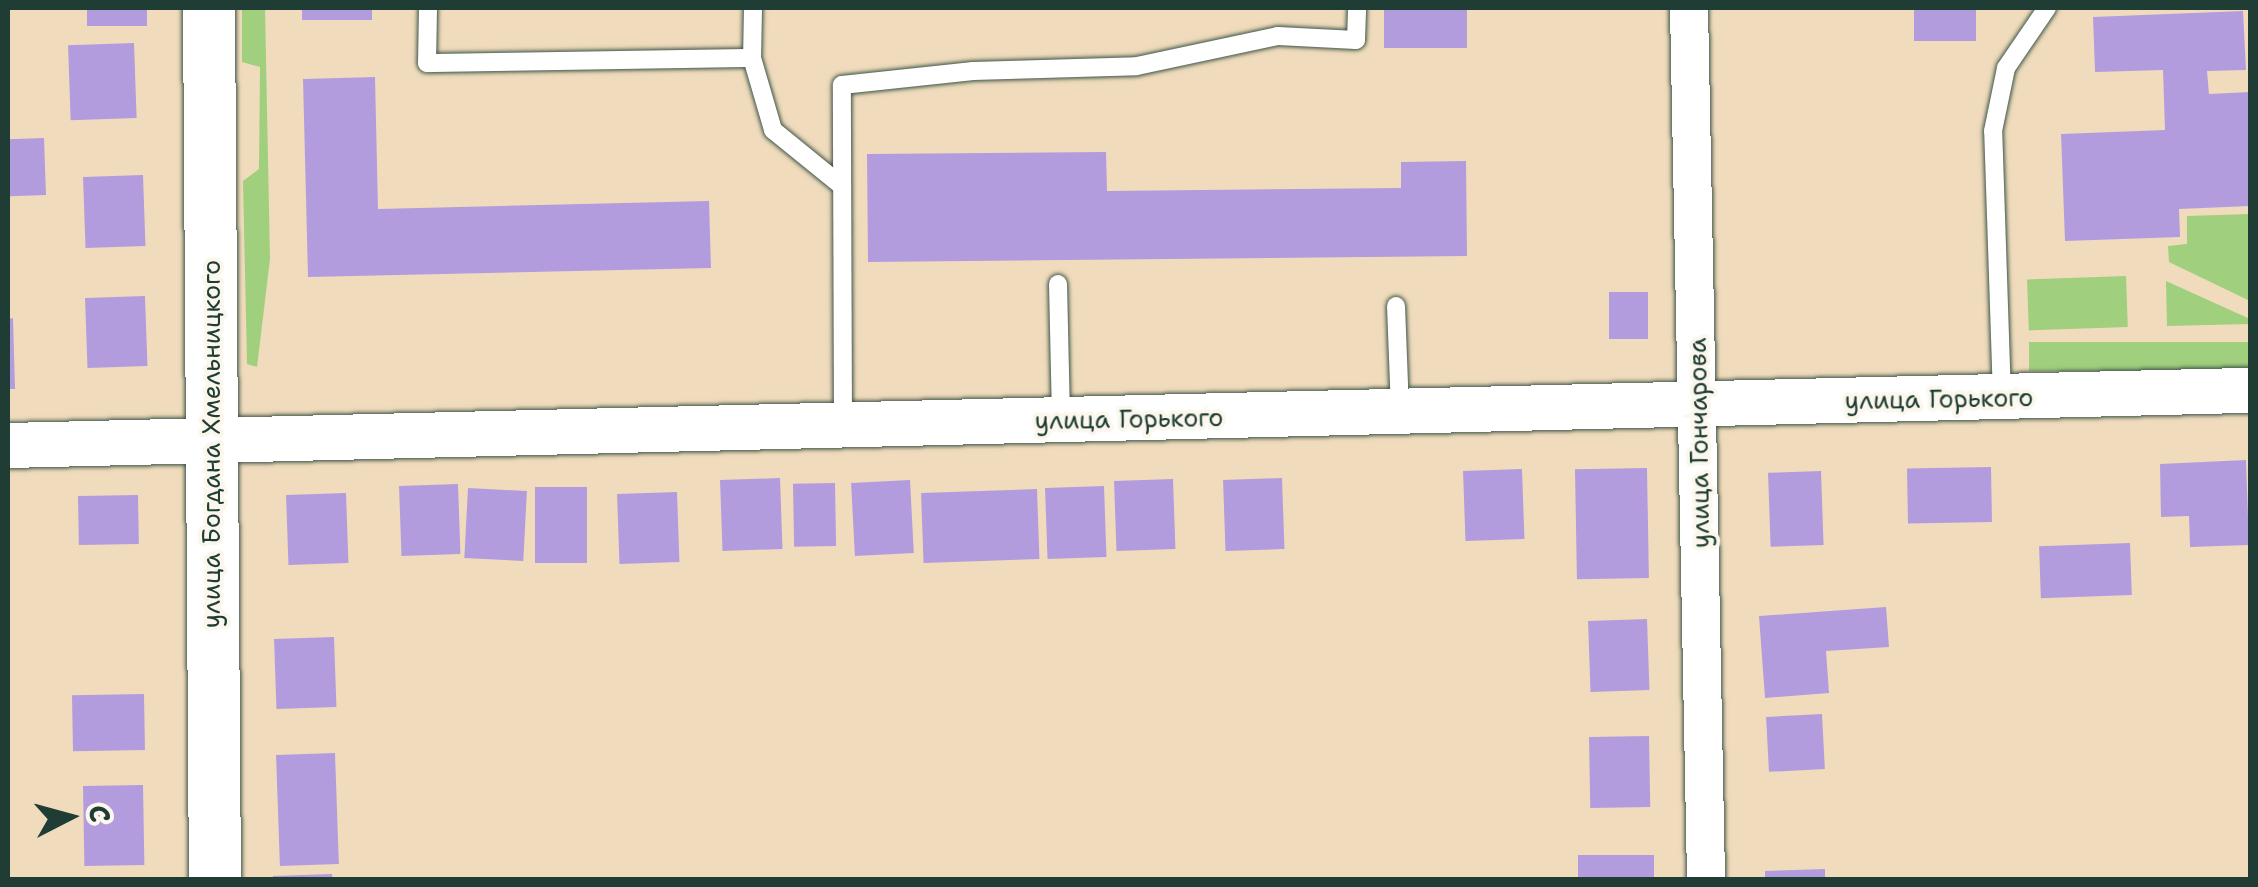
<!DOCTYPE html>
<html>
<head>
<meta charset="utf-8">
<style>
	body { margin:0 }
	#map { position:relative; width:2258px; height:887px; overflow:hidden; background:#f0dcbc; font-family:"Shantell Sans",sans-serif }
	div>[style] { position:absolute }
	.green>* { inset:0; background:#a0cf7d; transform-origin:0 0 }
	.building>* { inset:0; background:#b39cde; transform-origin:0 0 }
	.roads { filter:drop-shadow(0 0 2px #3e5548) drop-shadow(0 0 2px #3e5548) }
	.service>* { height:18px; margin:-9px; padding:0 9px; transform-origin:9px; border-radius:9px; background:#fff }
	.minor>* { height:38px; margin:-19px; padding:0 19px; transform-origin:19px; border-radius:19px; background:#fff }
	.tertiary>* { height:45px; margin:-22.5px; padding:0 22.5px; transform-origin:22.5px; border-radius:22.5px; background:#fff }
	.secondary>* { height:52px; margin:-26px; padding:0 26px; transform-origin:26px; border-radius:26px; background:#fff }
	span { translate:-50% -50%; white-space:nowrap; text-align:center; line-height:1.15; -webkit-text-stroke:8px #fbf7ec; paint-order:stroke }
	.street-label { font-size:25px; color:#1f3d34 }
	.frame { position:absolute; inset:0; border:10px solid #1f3d34; pointer-events:none }
	.north { position:absolute; left:20px; top:767px; width:100px; height:100px; -webkit-text-stroke:8px #fbf7ec; paint-order:stroke; rotate:84deg; font-size:28px; font-weight:700; line-height:40px; text-align:center; color:#1f3d34 }
	.north::after { content:''; display:block; margin:auto; width:35px; height:45px; background:#1f3d34; clip-path:polygon(50% 0,100% 100%,50% 72%,0 100%) }
</style>
</head>
<body>
<div id="map">
	<div class="green">
		<i style="clip-path:polygon(242px 8px,265px 8px,270px 259px,257px 367px,247px 364px,243px 181px,259px 169px,260px 67px,242px 62px)"></i>
		<i style="clip-path:polygon(2250px 214px,2250px 301px,2169px 262px,2168px 246px,2187px 244px,2187px 216px)"></i>
		<i style="left:2126px;top:276px;width:51px;height:99px;rotate:88deg"></i>
		<i style="clip-path:polygon(2166px 281px,2250px 319px,2250px 324px,2167px 326px)"></i>
		<i style="left:2250px;top:342px;width:29px;height:221px;rotate:90deg"></i>
	</div>
	<div class="building">
		<i style="left:87px;top:8px;width:60px;height:18px"></i>
		<i style="left:302px;top:8px;width:70px;height:12px"></i>
		<i style="left:1384px;top:8px;width:83px;height:40px"></i>
		<i style="left:1914px;top:8px;width:62px;height:33px"></i>
		<i style="clip-path:polygon(2243px 11px,2246px 70px,2207px 71px,2209px 94px,2250px 92px,2250px 206px,2179px 209px,2180px 237px,2065px 241px,2061px 134px,2165px 130px,2163px 70px,2095px 72px,2093px 17px)"></i>
		<i style="left:134px;top:43px;width:75px;height:66px;rotate:88deg"></i>
		<i style="clip-path:polygon(375px 77px,378px 209px,709px 201px,711px 268px,308px 277px,303px 79px)"></i>
		<i style="left:44px;top:138px;width:57px;height:36px;rotate:88deg"></i>
		<i style="clip-path:polygon(1106px 152px,1107px 191px,1401px 188px,1401px 162px,1466px 161px,1467px 256px,868px 262px,867px 154px)"></i>
		<i style="left:143px;top:175px;width:71px;height:60px;rotate:88deg"></i>
		<i style="left:1609px;top:292px;width:39px;height:47px"></i>
		<i style="left:145px;top:296px;width:70px;height:60px;rotate:88deg"></i>
		<i style="clip-path:polygon(13px 318px,15px 389px,8px 389px,8px 319px)"></i>
		<i style="clip-path:polygon(2246px 460px,2249px 545px,2190px 547px,2189px 516px,2161px 517px,2160px 464px)"></i>
		<i style="left:1991px;top:467px;width:55px;height:84px;rotate:89deg"></i>
		<i style="left:1647px;top:468px;width:110px;height:72px;rotate:89deg"></i>
		<i style="left:1522px;top:469px;width:70px;height:59px;rotate:88deg"></i>
		<i style="left:1821px;top:471px;width:74px;height:53px;rotate:88deg"></i>
		<i style="left:780px;top:478px;width:71px;height:60px;rotate:88deg"></i>
		<i style="left:1282px;top:478px;width:71px;height:59px;rotate:88deg"></i>
		<i style="left:1173px;top:479px;width:70px;height:59px;rotate:88deg"></i>
		<i style="left:910px;top:480px;width:73px;height:59px;rotate:87deg"></i>
		<i style="left:835px;top:483px;width:63px;height:42px;rotate:89deg"></i>
		<i style="left:458px;top:484px;width:70px;height:59px;rotate:88deg"></i>
		<i style="left:1104px;top:486px;width:71px;height:59px;rotate:88deg"></i>
		<i style="left:535px;top:487px;width:52px;height:76px"></i>
		<i style="left:468px;top:488px;width:59px;height:70px;rotate:3deg"></i>
		<i style="left:1037px;top:489px;width:70px;height:116px;rotate:88deg"></i>
		<i style="left:677px;top:492px;width:70px;height:60px;rotate:88deg"></i>
		<i style="left:346px;top:493px;width:70px;height:60px;rotate:88deg"></i>
		<i style="left:138px;top:495px;width:49px;height:60px;rotate:89deg"></i>
		<i style="left:2130px;top:543px;width:52px;height:91px;rotate:88deg"></i>
		<i style="clip-path:polygon(1886px 607px,1889px 647px,1826px 651px,1829px 693px,1765px 698px,1759px 616px)"></i>
		<i style="left:1647px;top:619px;width:71px;height:59px;rotate:88deg"></i>
		<i style="left:334px;top:637px;width:70px;height:60px;rotate:88deg"></i>
		<i style="left:144px;top:694px;width:56px;height:72px;rotate:89deg"></i>
		<i style="left:1822px;top:714px;width:55px;height:56px;rotate:87deg"></i>
		<i style="left:1649px;top:736px;width:71px;height:60px;rotate:89deg"></i>
		<i style="left:335px;top:753px;width:111px;height:59px;rotate:88deg"></i>
		<i style="left:143px;top:785px;width:80px;height:60px;rotate:89deg"></i>
		<i style="left:1654px;top:855px;width:25px;height:76px;rotate:90deg"></i>
		<i style="clip-path:polygon(1825px 869px,1825px 880px,1765px 880px,1765px 871px)"></i>
		<i style="clip-path:polygon(332px 874px,333px 880px,273px 880px,273px 876px)"></i>
	</div>
	<div class="roads">
		<div class="service">
			<i style="left:428px;top:8px;width:55px;rotate:91deg"></i>
			<i style="left:427px;top:63px;width:325px;rotate:-0.9deg"></i>
			<i style="left:753px;top:8px;width:50px;rotate:91.1deg"></i>
			<i style="left:752px;top:58px;width:75px;rotate:73.7deg"></i>
			<i style="left:773px;top:130px;width:89px;rotate:39.1deg"></i>
			<i style="left:1058px;top:284px;width:136px;rotate:88.7deg"></i>
			<i style="left:1396px;top:306px;width:105px;rotate:87.8deg"></i>
			<i style="left:2002px;top:397px;width:266px;rotate:-91.9deg"></i>
			<i style="left:1993px;top:131px;width:64px;rotate:-78.3deg"></i>
			<i style="left:2006px;top:68px;width:73px;rotate:-55.7deg"></i>
			<i style="left:843px;top:423px;width:338px;rotate:-90.2deg"></i>
			<i style="left:842px;top:85px;width:132px;rotate:-6.1deg"></i>
			<i style="left:973px;top:71px;width:164px;rotate:-1.7deg"></i>
			<i style="left:1137px;top:66px;width:144px;rotate:-12deg"></i>
			<i style="left:1278px;top:36px;width:78px;rotate:2.9deg"></i>
			<i style="left:1356px;top:40px;width:32px;rotate:-88deg"></i>
		</div>
		<div class="minor">
			<i style="left:1689px;top:8px;width:872px;rotate:88.88deg"></i>
		</div>
		<div class="tertiary">
			<i style="left:8px;top:445px;width:2243px;rotate:-1.41deg"></i>
		</div>
		<div class="secondary">
			<i style="left:209px;top:8px;width:872px;rotate:89.61deg"></i>
		</div>
	</div>
	<div class="street-label">
		<span style="left:1939px;top:399px;rotate:-1deg">улица Горького</span>
		<span style="left:1129px;top:419px;rotate:-1deg">улица Горького</span>
		<span style="left:1699px;top:443px;rotate:-91deg">улица Гончарова</span>
		<span style="left:211px;top:444px;rotate:-90deg">улица Богдана Хмельницкого</span>
	</div>
	<div class="frame"></div>
	<div class="north">С</div>
</div>
</body>
</html>
